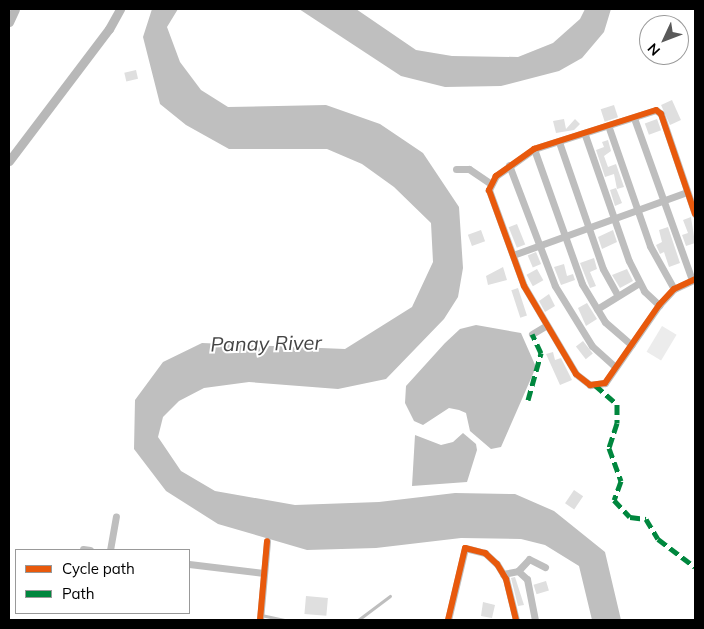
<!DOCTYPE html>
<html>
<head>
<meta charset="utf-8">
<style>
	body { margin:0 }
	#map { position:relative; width:704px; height:629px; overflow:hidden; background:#fff; font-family:Mulish,sans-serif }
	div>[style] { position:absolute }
	.green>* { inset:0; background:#ececec; transform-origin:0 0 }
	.water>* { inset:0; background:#bfbfbf }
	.building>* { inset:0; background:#dfdfdf; transform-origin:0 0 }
	.lane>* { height:3px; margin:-1.5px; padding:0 1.5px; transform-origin:1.5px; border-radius:1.5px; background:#bebebe }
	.street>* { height:7px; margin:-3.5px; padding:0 3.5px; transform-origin:3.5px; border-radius:3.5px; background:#bebebe }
	.secondary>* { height:9px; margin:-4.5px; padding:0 4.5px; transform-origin:4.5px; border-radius:4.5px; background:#b8b8b8 }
	.quiet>* { height:5px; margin-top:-2.5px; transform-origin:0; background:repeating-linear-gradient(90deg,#00873e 0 10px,transparent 0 15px) }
	.cycleway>* { height:6px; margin:-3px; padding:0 3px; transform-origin:3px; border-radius:3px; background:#e8590c }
	span { translate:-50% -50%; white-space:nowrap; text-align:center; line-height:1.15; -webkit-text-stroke:4px #fff; paint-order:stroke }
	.water-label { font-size:20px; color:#444; font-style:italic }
	.frame { position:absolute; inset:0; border:10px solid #000; pointer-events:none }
	.legend { position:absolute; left:15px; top:549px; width:175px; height:65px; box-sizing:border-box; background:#fff; border:1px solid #999; margin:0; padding:6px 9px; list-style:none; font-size:15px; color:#000 }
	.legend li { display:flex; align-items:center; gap:10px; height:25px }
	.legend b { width:25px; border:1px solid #999 }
	.north { position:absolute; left:639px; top:15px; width:50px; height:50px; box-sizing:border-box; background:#fff; border:1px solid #999; border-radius:50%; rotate:227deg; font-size:14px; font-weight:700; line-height:20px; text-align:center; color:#000 }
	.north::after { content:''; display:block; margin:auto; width:18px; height:22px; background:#595959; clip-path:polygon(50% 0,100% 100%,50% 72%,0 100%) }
</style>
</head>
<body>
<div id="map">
	<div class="green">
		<i style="left:662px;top:326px;width:17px;height:30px;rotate:31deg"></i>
	</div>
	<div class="water">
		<i style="clip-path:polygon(152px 9px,178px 9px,167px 27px,180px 62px,201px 90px,228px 107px,326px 105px,380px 124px,423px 153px,459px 207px,463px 268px,458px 297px,444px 319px,386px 379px,338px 389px,249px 382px,204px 388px,179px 401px,163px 417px,158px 437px,181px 471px,215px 491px,295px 505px,379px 502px,455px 493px,515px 494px,554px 511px,605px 552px,621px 620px,592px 620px,579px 566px,545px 545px,521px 539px,461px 538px,376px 548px,307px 550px,218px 524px,166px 491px,134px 449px,135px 400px,163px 362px,202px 343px,345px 349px,412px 307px,433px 262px,431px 223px,394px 187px,362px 164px,327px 149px,229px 149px,186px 125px,160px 104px,143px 37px)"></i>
		<i style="clip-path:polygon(299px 9px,356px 9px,416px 50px,452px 56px,518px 57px,553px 43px,580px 19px,585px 9px,611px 9px,604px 32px,582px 58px,559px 71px,501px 86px,445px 87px,401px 76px)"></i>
		<i style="clip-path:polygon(476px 325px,521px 333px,536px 367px,501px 447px,491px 449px,470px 431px,466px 413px,459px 410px,449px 408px,423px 425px,414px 421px,405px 403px,406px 386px,445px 343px,460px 329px)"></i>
		<i style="clip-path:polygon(463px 433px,476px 444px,477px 450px,467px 482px,412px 486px,415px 435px,441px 445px,453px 442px)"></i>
	</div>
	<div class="building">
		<i style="left:136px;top:70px;width:9px;height:12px;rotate:77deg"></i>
		<i style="left:672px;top:100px;width:22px;height:12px;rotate:66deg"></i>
		<i style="left:614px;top:105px;width:13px;height:14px;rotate:72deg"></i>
		<i style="clip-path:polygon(564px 119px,566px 129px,575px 119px,580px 124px,574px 130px,556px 133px,553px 121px)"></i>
		<i style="left:657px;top:119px;width:12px;height:13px;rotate:70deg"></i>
		<i style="clip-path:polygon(608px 140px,611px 151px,604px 156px,608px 167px,616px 164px,624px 187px,617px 189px,614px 174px,605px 177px,596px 150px,604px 147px,602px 142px)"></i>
		<i style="clip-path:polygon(616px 188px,622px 203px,615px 206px,610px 190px)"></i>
		<i style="clip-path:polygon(691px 217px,695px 243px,686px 246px,682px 235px,688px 233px,683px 220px)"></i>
		<i style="left:517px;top:224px;width:22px;height:9px;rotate:68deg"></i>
		<i style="clip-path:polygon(668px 227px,680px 263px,669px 267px,664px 252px,660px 254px,656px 245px,662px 242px,659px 230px)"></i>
		<i style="left:481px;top:230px;width:12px;height:14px;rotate:70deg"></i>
		<i style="clip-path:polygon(613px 230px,617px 242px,602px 249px,598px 237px)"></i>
		<i style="left:536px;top:252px;width:13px;height:9px;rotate:67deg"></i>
		<i style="clip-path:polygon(594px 258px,597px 269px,590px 272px,596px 286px,590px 288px,580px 263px)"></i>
		<i style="clip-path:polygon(564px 264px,567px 276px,573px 274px,575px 280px,561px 285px,554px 267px)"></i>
		<i style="clip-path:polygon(503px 267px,507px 280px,488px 285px,486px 276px)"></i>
		<i style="left:537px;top:269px;width:13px;height:12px;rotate:61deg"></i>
		<i style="clip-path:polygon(627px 269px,633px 281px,620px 288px,612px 275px)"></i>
		<i style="left:518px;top:288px;width:29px;height:7px;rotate:72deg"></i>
		<i style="clip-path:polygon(549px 294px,555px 306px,545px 312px,539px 301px)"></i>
		<i style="clip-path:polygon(587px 303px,597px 319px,586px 326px,578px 308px)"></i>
		<i style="left:583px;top:341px;width:16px;height:9px;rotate:52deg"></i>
		<i style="clip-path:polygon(553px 352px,555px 360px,561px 358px,572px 380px,560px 385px,546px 354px)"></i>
		<i style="left:574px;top:490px;width:11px;height:16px;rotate:34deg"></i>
		<i style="clip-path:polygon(515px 577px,524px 605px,518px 606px,511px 578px)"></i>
		<i style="left:546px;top:581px;width:10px;height:13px;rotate:73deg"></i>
		<i style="left:306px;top:596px;width:22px;height:18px;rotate:5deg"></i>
		<i style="clip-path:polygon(483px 602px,495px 605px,492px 618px,481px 616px)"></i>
	</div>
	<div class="lane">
		<i style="left:261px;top:615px;width:25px;rotate:12deg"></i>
		<i style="left:358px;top:620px;width:40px;rotate:-37deg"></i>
	</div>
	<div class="street">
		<i style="left:634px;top:118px;width:172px;rotate:70.3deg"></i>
		<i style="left:609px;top:128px;width:125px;rotate:70.8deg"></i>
		<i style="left:650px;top:246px;width:49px;rotate:60.8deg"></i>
		<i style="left:585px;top:135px;width:133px;rotate:70.8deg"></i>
		<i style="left:629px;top:261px;width:34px;rotate:63deg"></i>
		<i style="left:644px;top:291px;width:21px;rotate:43deg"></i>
		<i style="left:559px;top:142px;width:134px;rotate:70.9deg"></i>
		<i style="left:603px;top:269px;width:29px;rotate:61deg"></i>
		<i style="left:534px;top:149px;width:143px;rotate:70.4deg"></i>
		<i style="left:582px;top:284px;width:44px;rotate:58.8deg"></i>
		<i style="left:605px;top:322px;width:35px;rotate:41deg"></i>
		<i style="left:509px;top:165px;width:129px;rotate:69.2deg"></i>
		<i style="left:555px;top:286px;width:70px;rotate:58.3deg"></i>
		<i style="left:592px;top:346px;width:31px;rotate:42deg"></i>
		<i style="left:456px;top:169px;width:13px"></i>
		<i style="left:469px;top:169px;width:25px;rotate:34deg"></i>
		<i style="left:695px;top:214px;width:106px;rotate:-108.8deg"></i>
		<i style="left:661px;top:114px;width:6px;rotate:-141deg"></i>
		<i style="left:656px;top:110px;width:128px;rotate:162.3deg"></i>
		<i style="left:534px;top:149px;width:47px;rotate:144.6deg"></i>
		<i style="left:496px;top:176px;width:16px;rotate:117deg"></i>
		<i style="left:489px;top:190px;width:102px;rotate:70deg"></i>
		<i style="left:524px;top:286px;width:102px;rotate:59.4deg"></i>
		<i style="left:576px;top:374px;width:18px;rotate:38deg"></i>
		<i style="left:590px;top:385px;width:15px;rotate:-8deg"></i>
		<i style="left:605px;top:383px;width:95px;rotate:-55.3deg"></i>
		<i style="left:659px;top:305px;width:22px;rotate:-47deg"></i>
		<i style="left:674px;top:289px;width:23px;rotate:-25deg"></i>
		<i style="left:513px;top:255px;width:185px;rotate:-19.9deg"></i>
		<i style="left:597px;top:309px;width:49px;rotate:-31.8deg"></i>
		<i style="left:532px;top:334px;width:17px;rotate:-31deg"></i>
		<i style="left:83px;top:549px;width:7px;rotate:8deg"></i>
		<i style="left:110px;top:550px;width:34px;rotate:-80deg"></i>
		<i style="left:189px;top:564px;width:75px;rotate:6.9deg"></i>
		<i style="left:518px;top:571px;width:16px;rotate:-47deg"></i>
		<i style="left:529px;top:559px;width:18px;rotate:27deg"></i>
		<i style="left:503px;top:574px;width:15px;rotate:-11deg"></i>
		<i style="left:518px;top:571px;width:12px;rotate:42deg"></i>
		<i style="left:527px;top:579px;width:42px;rotate:79deg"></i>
		<i style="left:260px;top:620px;width:79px;rotate:-84.9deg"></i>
		<i style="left:448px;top:620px;width:74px;rotate:-76.7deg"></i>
		<i style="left:465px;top:548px;width:21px;rotate:14deg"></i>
		<i style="left:485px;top:553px;width:16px;rotate:43deg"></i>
		<i style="left:497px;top:564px;width:17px;rotate:59deg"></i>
		<i style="left:506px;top:579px;width:42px;rotate:76.3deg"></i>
	</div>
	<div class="secondary">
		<i style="left:9px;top:22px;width:14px;rotate:-65deg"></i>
		<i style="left:9px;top:161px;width:166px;rotate:-52.9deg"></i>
		<i style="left:109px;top:29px;width:23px;rotate:-61deg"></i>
	</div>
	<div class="quiet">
		<i style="left:595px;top:385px;width:29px;rotate:41deg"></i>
		<i style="left:617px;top:404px;width:19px;rotate:90deg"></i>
		<i style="left:617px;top:423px;width:26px;rotate:108deg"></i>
		<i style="left:609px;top:448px;width:35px;rotate:70deg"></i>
		<i style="left:621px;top:481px;width:20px;rotate:110deg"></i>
		<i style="left:614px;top:500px;width:23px;rotate:47deg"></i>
		<i style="left:630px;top:517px;width:16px;rotate:7deg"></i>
		<i style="left:646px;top:519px;width:23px;rotate:59deg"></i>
		<i style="left:658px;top:539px;width:46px;rotate:37.1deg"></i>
		<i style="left:528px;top:400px;width:49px;rotate:-74.5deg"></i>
		<i style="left:541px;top:353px;width:21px;rotate:-115deg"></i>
	</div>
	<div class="cycleway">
		<i style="left:695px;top:214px;width:106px;rotate:-108.8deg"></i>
		<i style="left:661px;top:114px;width:6px;rotate:-141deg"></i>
		<i style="left:656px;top:110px;width:128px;rotate:162.3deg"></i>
		<i style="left:534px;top:149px;width:47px;rotate:144.6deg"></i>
		<i style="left:496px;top:176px;width:16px;rotate:117deg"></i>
		<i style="left:489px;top:190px;width:102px;rotate:70deg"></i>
		<i style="left:524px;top:286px;width:102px;rotate:59.4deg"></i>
		<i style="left:576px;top:374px;width:18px;rotate:38deg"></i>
		<i style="left:590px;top:385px;width:15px;rotate:-8deg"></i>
		<i style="left:605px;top:383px;width:95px;rotate:-55.3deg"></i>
		<i style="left:659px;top:305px;width:22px;rotate:-47deg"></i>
		<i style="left:674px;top:289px;width:23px;rotate:-25deg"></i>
		<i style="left:260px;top:620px;width:79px;rotate:-84.9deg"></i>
		<i style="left:448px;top:620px;width:74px;rotate:-76.7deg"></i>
		<i style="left:465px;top:548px;width:21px;rotate:14deg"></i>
		<i style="left:485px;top:553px;width:16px;rotate:43deg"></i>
		<i style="left:497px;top:564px;width:17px;rotate:59deg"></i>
		<i style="left:506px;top:579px;width:42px;rotate:76.3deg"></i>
	</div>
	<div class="water-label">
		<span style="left:266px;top:343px;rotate:-1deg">Panay River</span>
	</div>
	<div class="frame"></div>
	<ul class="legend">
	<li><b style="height:6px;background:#e8590c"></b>Cycle path</li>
	<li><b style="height:6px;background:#00873e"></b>Path</li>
	</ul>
	<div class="north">N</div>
</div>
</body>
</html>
